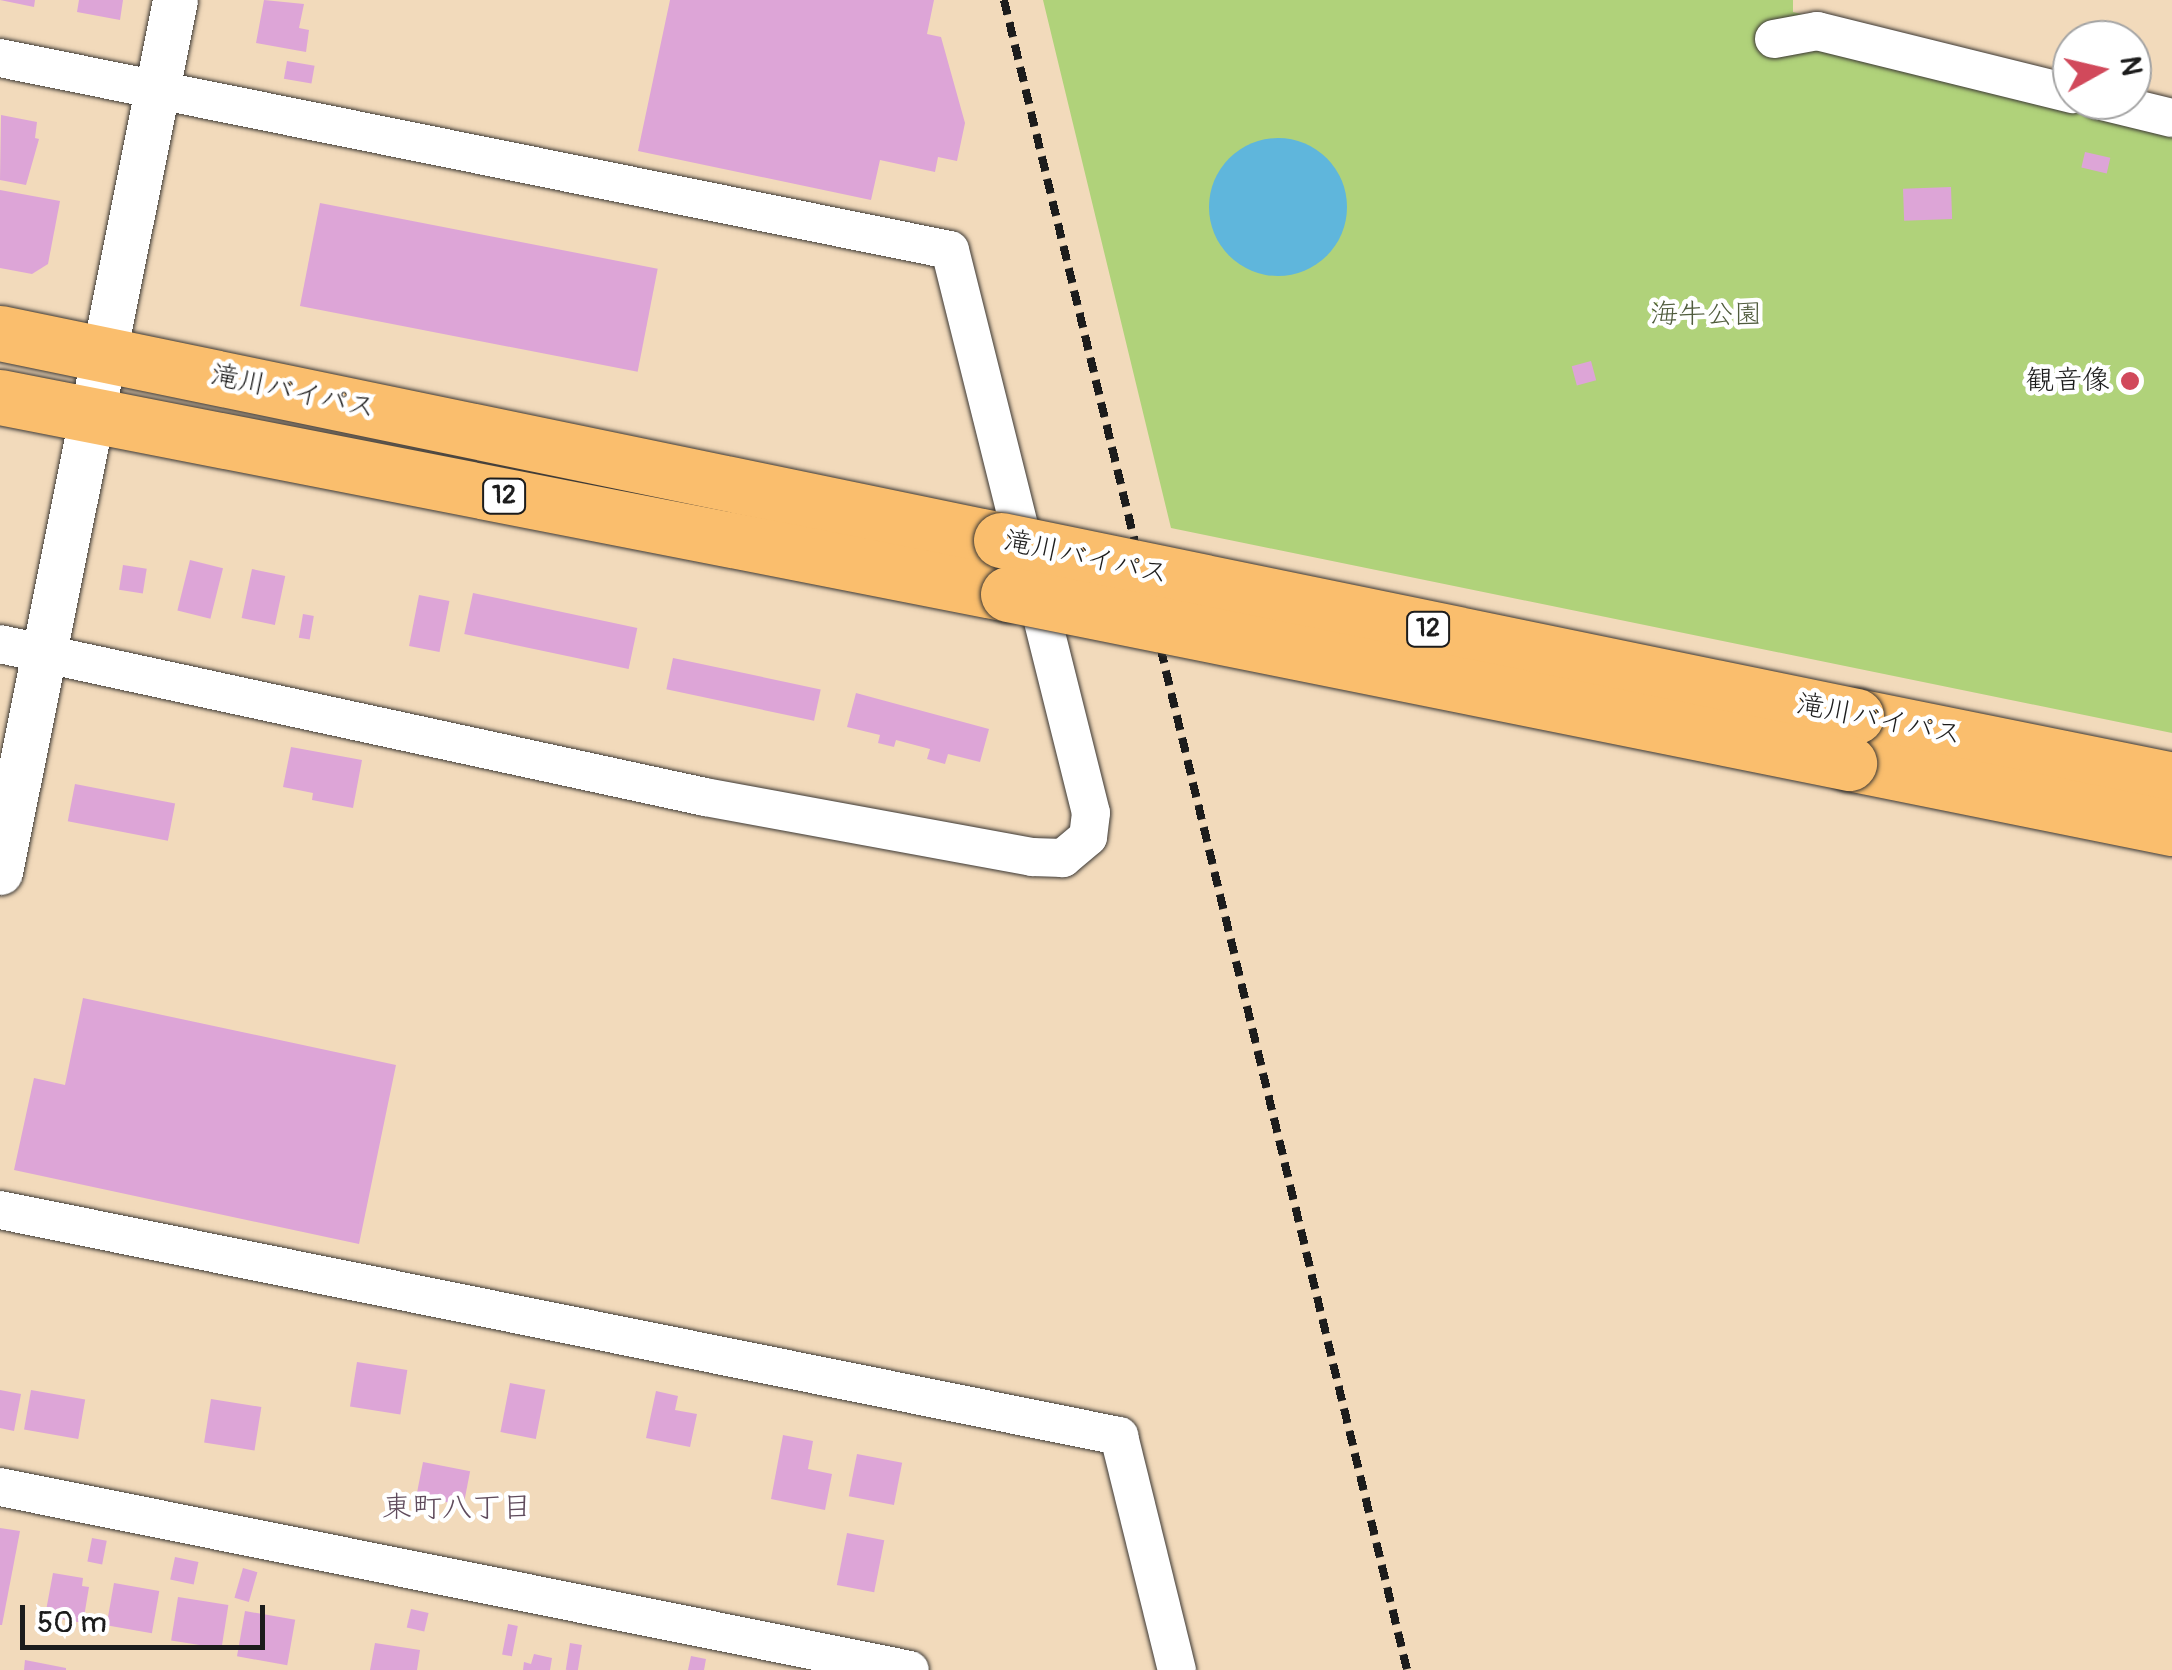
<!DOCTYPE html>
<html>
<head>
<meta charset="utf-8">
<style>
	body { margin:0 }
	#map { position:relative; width:2172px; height:1670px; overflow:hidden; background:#f2dabb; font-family:Pangolin,"Klee One",sans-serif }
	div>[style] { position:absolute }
	.green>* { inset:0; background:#b0d27a }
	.water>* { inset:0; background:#5fb6dc }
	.round { border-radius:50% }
	.building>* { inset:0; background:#dda5d7; transform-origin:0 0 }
	.roads { filter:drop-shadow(0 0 2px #3c3834) drop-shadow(0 0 2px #3c3834) }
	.minor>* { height:38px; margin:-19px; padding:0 19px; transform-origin:19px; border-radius:19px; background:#fff }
	.tertiary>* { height:45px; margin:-22.5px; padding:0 22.5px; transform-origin:22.5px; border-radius:22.5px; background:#fff }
	.trunk>* { height:55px; margin:-27.5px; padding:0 27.5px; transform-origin:27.5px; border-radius:27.5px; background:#fabe6d }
	.rail>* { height:8px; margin-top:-4px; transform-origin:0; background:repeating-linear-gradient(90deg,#1c1c1c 0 15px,transparent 0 23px) }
	.bridges { filter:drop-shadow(0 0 2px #3c3834) drop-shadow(0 0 2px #3c3834) }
	.trunk-bridge>* { height:55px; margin:-27.5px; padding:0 27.5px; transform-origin:27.5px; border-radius:27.5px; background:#fabe6d }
	.dots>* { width:28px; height:28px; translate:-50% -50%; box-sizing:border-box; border:5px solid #fff; border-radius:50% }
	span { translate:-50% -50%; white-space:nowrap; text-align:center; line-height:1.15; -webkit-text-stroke:9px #fff; paint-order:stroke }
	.shield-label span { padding:2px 8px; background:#fff; border:2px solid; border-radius:8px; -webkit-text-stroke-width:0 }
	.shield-label { font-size:25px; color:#1c1c1c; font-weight:700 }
	.park-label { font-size:28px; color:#505c3d }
	.poi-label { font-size:28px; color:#1c1c1c }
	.right { translate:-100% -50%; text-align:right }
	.street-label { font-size:28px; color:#1c1c1c }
	.neighbourhood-label { font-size:30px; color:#604c5d }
	.north { position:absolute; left:2052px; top:20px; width:100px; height:100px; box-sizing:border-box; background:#fff; border:2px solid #a4a4a4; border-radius:50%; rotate:82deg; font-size:28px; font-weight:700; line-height:40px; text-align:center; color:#1c1c1c }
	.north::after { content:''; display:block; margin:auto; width:35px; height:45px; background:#d1495b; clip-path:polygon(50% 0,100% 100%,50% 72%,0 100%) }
	.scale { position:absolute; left:20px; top:1605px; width:245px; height:45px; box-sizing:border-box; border:5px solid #1c1c1c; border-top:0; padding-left:12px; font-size:30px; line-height:35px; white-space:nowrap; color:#1c1c1c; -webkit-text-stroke:8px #fff; paint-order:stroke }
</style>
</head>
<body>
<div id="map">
	<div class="green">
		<i style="clip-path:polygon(1043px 0,1793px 0,1793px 12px,2072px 79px,2072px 100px,2172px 103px,2172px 733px,1171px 528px)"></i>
	</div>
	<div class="water">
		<i class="round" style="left:1209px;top:138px;width:138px;height:138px"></i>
	</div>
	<div class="building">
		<i style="clip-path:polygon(0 0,35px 0,34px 7px)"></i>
		<i style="clip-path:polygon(79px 0,123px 0,120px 20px,77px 12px)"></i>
		<i style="clip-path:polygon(264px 0,304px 4px,299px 28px,309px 30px,306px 52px,256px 43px)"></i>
		<i style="clip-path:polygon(670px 0,934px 0,927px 34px,941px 37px,965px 123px,957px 161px,938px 157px,935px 172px,880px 160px,871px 200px,638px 151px)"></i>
		<i style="left:287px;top:61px;width:28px;height:18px;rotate:10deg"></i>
		<i style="clip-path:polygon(1px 115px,37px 122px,35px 138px,39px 139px,26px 185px,0 180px)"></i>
		<i style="left:2085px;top:152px;width:26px;height:16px;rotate:13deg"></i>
		<i style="left:1951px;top:187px;width:32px;height:48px;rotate:88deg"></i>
		<i style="clip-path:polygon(0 190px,60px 201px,48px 264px,32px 274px,0 268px)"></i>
		<i style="left:320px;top:203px;width:344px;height:105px;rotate:11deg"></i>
		<i style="left:1591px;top:361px;width:20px;height:20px;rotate:75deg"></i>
		<i style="left:190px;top:560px;width:34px;height:52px;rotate:14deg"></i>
		<i style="left:123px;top:565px;width:24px;height:25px;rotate:9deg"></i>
		<i style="left:252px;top:569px;width:34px;height:50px;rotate:12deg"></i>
		<i style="left:473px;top:593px;width:168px;height:42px;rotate:12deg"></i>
		<i style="left:419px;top:595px;width:31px;height:52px;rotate:11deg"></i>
		<i style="left:303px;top:614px;width:11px;height:24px;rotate:10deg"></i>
		<i style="left:673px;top:658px;width:151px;height:32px;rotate:12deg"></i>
		<i style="clip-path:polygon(856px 693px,989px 729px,980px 762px,948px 754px,945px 764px,927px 759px,930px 749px,896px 740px,894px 747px,878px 743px,880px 735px,847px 727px)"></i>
		<i style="clip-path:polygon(291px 747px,362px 760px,353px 808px,312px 800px,313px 793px,283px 787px)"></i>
		<i style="left:75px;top:784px;width:102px;height:38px;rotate:11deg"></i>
		<i style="clip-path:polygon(83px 998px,396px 1065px,359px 1244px,14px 1170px,34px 1078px,65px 1085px)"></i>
		<i style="left:357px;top:1362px;width:51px;height:45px;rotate:9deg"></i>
		<i style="left:510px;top:1383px;width:36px;height:50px;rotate:11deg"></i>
		<i style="clip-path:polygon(0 1390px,21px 1394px,14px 1431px,0 1428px)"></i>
		<i style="left:31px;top:1390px;width:55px;height:40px;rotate:10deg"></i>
		<i style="clip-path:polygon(656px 1391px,678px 1396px,675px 1410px,697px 1414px,690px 1447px,646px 1438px)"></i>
		<i style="left:211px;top:1399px;width:51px;height:44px;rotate:9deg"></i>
		<i style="clip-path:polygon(783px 1435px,813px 1441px,808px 1469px,832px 1474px,825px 1510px,771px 1499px)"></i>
		<i style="left:857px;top:1454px;width:46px;height:43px;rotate:11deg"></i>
		<i style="left:423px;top:1462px;width:48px;height:35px;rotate:11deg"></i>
		<i style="clip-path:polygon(0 1528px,20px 1531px,2px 1625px,0 1625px)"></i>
		<i style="left:847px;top:1533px;width:38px;height:53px;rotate:11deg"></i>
		<i style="left:92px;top:1538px;width:15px;height:24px;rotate:11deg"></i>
		<i style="left:175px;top:1557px;width:24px;height:23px;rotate:12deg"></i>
		<i style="left:243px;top:1568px;width:15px;height:31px;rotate:16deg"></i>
		<i style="clip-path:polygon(53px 1573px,83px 1578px,82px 1586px,89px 1587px,83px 1623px,45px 1616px)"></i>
		<i style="left:114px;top:1583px;width:46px;height:43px;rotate:10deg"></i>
		<i style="left:178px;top:1597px;width:51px;height:44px;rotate:9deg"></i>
		<i style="left:411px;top:1609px;width:18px;height:19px;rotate:13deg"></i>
		<i style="left:245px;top:1611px;width:51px;height:46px;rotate:10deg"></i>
		<i style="left:508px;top:1624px;width:10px;height:31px;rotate:11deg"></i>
		<i style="clip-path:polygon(375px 1643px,420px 1650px,417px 1670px,370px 1670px)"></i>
		<i style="left:570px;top:1643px;width:12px;height:27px;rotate:9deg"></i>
		<i style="clip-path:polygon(534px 1654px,552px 1658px,550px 1670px,523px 1670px,524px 1662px,531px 1664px)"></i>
		<i style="clip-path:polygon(691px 1656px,706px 1659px,704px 1670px,688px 1670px)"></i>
		<i style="clip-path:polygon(25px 1660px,66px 1668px,66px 1670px,24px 1670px)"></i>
	</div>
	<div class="roads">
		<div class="minor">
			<i style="left:1774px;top:39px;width:44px;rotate:-10.5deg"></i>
			<i style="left:1817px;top:31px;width:263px;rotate:13.9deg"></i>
			<i style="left:0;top:58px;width:969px;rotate:11.43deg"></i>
			<i style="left:950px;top:250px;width:580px;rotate:75.94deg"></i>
			<i style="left:1091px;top:813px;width:24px;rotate:97deg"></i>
			<i style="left:1088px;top:837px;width:33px;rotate:140deg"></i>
			<i style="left:1063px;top:858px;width:31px;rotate:-178deg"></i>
			<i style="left:1032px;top:857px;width:332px;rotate:-169.6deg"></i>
			<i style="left:705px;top:797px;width:721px;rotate:-167.76deg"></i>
			<i style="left:2098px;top:100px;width:76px;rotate:13.7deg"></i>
			<i style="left:0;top:1210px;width:1142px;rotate:11.42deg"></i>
			<i style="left:1119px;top:1436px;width:241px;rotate:76.1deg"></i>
			<i style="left:0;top:1487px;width:928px;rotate:11.37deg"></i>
		</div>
		<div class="tertiary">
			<i style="left:0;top:872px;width:889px;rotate:-78.65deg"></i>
		</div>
		<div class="trunk">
			<i style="left:0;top:333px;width:1022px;rotate:11.68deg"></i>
			<i style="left:0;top:397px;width:1027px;rotate:11.06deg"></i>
			<i style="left:1856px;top:716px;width:322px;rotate:11.4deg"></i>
			<i style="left:1849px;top:763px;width:329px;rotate:11.4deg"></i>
		</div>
	</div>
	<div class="rail">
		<i style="left:1004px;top:0;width:1718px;rotate:76.43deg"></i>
	</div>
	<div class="bridges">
		<div class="trunk-bridge">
			<i style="left:1001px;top:540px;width:873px;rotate:11.63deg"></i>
			<i style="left:1008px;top:594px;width:858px;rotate:11.36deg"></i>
		</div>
	</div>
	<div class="dots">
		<i style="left:2130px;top:381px;background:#d1495b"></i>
	</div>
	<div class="shield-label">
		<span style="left:504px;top:496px">12</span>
		<span style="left:1428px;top:629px">12</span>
	</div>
	<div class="park-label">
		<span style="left:1706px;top:315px">海牛公園</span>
	</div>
	<div class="poi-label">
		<span class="right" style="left:2110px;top:381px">観音像</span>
	</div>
	<div class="street-label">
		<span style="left:293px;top:392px;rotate:12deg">滝川バイパス</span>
		<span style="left:1086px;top:558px;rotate:12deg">滝川バイパス</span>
		<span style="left:1879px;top:720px;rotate:11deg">滝川バイパス</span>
	</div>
	<div class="neighbourhood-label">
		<span style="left:457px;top:1508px">東町八丁目</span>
	</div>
	<div class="north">N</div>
	<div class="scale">50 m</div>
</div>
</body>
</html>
